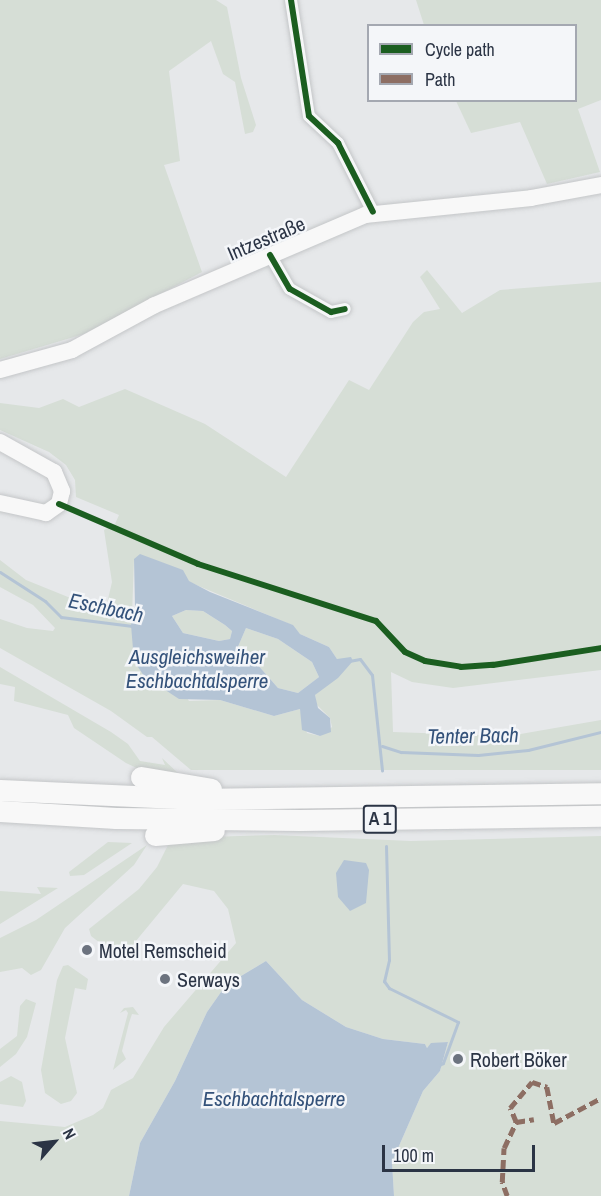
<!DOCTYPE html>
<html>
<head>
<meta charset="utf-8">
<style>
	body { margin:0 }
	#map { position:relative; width:601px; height:1196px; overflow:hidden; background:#e6e8ea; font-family:"Archivo Narrow",sans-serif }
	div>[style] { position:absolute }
	.green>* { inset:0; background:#d6ded6 }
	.water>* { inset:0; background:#b4c4d5 }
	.stream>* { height:3px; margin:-1.5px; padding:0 1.5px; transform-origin:1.5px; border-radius:1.5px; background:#b4c4d5 }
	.roads { filter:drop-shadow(0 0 2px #c4c6c8) drop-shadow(0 0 2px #c4c6c8) }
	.minor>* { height:12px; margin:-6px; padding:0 6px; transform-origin:6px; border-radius:6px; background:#f5f6f7 }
	.secondary>* { height:16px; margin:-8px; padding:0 8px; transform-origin:8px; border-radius:8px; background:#f8f8f8 }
	.motorway>* { height:21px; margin:-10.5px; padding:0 10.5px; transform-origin:10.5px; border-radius:10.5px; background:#f8f8f8 }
	.quiet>* { height:4.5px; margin-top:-2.25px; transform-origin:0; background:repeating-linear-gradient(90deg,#8d6e63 0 9px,transparent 0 13.5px) }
	.cycleway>* { height:6px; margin:-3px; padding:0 3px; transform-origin:3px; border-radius:3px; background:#1b5e20 }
	.dots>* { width:16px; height:16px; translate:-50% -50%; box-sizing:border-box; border:3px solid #f4f6f9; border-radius:50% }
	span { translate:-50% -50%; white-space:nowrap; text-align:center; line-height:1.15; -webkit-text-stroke:5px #f4f6f9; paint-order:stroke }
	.shield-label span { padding:2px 4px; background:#f4f6f9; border:2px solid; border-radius:4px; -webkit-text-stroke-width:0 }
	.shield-label { font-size:18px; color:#2b3445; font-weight:700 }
	.street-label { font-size:20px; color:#2b3445 }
	.poi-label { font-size:20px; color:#2b3445 }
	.left { translate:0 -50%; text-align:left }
	.water-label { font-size:21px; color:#34527a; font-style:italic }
	.legend { position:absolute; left:367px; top:24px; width:210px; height:78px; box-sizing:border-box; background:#f4f6f9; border:2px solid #a4a8b1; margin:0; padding:8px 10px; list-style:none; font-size:18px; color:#2b3445 }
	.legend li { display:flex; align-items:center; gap:12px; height:30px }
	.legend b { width:30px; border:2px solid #a4a8b1 }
	.north { position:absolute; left:24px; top:1112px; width:60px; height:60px; -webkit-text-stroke:4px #f4f6f9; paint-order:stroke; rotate:62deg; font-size:16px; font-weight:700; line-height:24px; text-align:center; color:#2b3445 }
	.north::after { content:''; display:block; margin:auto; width:21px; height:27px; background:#2b3445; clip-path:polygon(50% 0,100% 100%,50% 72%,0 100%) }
	.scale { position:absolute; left:382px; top:1145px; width:153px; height:27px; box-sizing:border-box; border:3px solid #2b3445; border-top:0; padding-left:8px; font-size:18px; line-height:21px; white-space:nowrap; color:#2b3445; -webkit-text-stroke:4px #f4f6f9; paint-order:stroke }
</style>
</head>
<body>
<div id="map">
	<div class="green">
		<i style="clip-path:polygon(0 0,216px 0,227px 7px,241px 78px,256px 125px,253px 132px,245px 134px,235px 82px,223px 74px,211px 41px,169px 71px,180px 161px,164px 165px,202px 272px,84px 334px,0 359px)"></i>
		<i style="clip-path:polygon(416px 0,601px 0,601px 100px,578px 109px,600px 172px,547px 184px,520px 122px,471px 133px,456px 101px,576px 100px,576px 26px,424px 25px)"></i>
		<i style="clip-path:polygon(evenodd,427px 270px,462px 313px,500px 290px,601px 282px,601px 670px,453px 688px,412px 682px,391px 672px,393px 732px,509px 736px,601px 720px,601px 770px,191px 770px,152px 737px,147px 737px,111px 711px,0 648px,0 619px,27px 628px,53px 631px,55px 628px,33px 605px,0 587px,0 560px,26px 580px,105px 612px,112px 582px,104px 530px,115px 524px,119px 515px,76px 497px,75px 480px,66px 465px,49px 452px,0 430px,0 403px,39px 408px,63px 399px,79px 407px,125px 389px,205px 424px,286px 477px,349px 380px,369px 390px,413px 322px,424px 312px,440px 309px,420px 277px,427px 270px,134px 559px,292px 625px,300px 634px,329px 647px,337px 659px,352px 662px,315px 695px,316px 704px,330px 718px,332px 727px,320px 736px,307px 733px,300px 709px,274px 716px,220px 700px,189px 701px,132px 616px,134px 559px)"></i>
		<i style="clip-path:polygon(186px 610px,203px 611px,225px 625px,232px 631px,230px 639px,219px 641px,183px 633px,172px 616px)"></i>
		<i style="clip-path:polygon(246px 628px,278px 639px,312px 662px,319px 677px,298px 693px,278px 688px,257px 664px,237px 649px)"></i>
		<i style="clip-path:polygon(0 667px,111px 732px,128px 744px,140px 761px,165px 765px,162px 758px,181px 776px,145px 772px,126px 763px,74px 728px,68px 715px,14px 701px,15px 687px,0 684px)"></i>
		<i style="clip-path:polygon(274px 835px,411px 841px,601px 836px,601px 1196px,394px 1196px,392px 1162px,423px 1091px,440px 1071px,448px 1042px,431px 1044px,427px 1048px,425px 1044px,383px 1039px,346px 1027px,302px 1000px,266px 961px,226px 985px,207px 1012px,175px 1081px,140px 1143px,129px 1196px,0 1196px,0 1121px,65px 1127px,93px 1115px,103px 1108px,111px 1090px,133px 1078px,164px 1027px,236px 943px,228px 909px,214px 891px,183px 884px,121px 959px,91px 936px,89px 929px,139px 889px,157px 867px,169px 843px,177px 838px)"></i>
		<i style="clip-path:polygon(108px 842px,132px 843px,84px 875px,70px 876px,69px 872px)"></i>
		<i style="clip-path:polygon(147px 845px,134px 865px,65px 928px,41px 970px,31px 975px,22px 968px,0 972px,0 938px,36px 920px)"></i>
		<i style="clip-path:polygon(37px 887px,58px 888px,0 924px,0 891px,41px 894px)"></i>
		<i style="clip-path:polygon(68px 965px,88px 979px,86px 990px,75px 988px,65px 1038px,77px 1093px,71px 1101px,61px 1104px,45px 1093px,41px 1070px,57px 980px,63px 966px)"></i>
		<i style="clip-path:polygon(26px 999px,36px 1003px,27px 1037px,16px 1054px,0 1067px,0 1049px,17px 1036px,20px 1006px)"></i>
		<i style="clip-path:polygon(133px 1007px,139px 1015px,132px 1014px,129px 1023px,122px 1051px,126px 1059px,113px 1070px,128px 1013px,126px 1010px,120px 1013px,124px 1008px)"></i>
		<i style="clip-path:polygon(11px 1076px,22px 1082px,26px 1101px,23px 1107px,0 1104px,0 1082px)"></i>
	</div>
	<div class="water">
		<i style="clip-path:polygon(evenodd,140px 554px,183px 570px,189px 581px,210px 592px,293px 625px,300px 634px,329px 647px,337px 659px,351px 657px,353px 661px,338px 678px,315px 695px,318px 708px,330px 718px,331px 732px,320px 736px,302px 730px,300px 709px,274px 716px,220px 700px,179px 699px,144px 676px,134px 661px,131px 625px,135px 607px,134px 559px,140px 554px,186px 610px,203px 611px,225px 625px,232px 631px,230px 639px,219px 641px,183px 633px,172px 616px,186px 610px,140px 554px,246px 628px,278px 639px,312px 662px,319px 677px,298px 693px,278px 688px,257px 664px,237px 649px,246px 628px)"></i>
		<i style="clip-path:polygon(344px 860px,366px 863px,369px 870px,366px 903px,350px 911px,338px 897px,336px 873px)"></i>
		<i style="clip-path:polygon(266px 961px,302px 1000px,346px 1027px,383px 1039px,425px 1044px,427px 1048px,431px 1043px,448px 1042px,440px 1071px,423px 1091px,392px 1162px,394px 1196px,129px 1196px,140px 1143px,175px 1081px,207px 1012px,226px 985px)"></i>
	</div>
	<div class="stream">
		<i style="left:0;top:572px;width:54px;rotate:32.8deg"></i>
		<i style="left:45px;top:601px;width:23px;rotate:45deg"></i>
		<i style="left:61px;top:617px;width:72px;rotate:7.2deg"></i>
		<i style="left:349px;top:661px;width:11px;rotate:-10deg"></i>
		<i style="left:360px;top:659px;width:20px;rotate:53deg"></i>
		<i style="left:372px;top:675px;width:96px;rotate:84deg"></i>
		<i style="left:382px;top:746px;width:20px;rotate:18deg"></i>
		<i style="left:401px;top:752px;width:77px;rotate:2.2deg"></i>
		<i style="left:478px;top:755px;width:50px;rotate:-5.7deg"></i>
		<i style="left:528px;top:750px;width:75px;rotate:-13.9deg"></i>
		<i style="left:386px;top:846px;width:114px;rotate:88.5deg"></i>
		<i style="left:389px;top:960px;width:22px;rotate:103deg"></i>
		<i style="left:384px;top:981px;width:9px;rotate:54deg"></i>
		<i style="left:389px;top:988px;width:77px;rotate:26.2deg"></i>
		<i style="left:458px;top:1022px;width:44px;rotate:110.1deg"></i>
		<i style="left:443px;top:1063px;width:4px;rotate:153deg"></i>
	</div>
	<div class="roads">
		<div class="minor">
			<i style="left:291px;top:0;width:117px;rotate:81.2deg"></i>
			<i style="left:309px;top:116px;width:40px;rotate:43deg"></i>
			<i style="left:338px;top:143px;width:77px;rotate:63.1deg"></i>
			<i style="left:270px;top:255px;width:39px;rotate:60deg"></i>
			<i style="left:290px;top:289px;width:47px;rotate:29.3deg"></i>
			<i style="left:331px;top:312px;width:14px;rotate:-12deg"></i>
		</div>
		<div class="secondary">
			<i style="left:0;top:370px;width:75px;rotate:-15.5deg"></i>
			<i style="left:72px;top:350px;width:94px;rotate:-28.5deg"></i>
			<i style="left:155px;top:305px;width:228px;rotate:-23.2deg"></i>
			<i style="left:365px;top:215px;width:167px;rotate:-5.8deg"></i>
			<i style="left:531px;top:198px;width:71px;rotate:-10.5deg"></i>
			<i style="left:0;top:442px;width:62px;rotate:29.1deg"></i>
			<i style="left:54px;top:472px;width:21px;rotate:67deg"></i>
			<i style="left:62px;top:491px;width:13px;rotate:103deg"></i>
			<i style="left:59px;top:504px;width:16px;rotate:145deg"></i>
			<i style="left:46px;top:513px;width:47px;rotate:-167.7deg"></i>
		</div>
		<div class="motorway">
			<i style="left:141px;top:777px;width:71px;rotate:9.7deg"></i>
			<i style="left:0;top:790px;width:195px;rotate:2.6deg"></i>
			<i style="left:195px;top:799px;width:406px;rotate:-0.8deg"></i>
			<i style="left:0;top:811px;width:116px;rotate:3.5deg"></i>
			<i style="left:116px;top:818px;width:184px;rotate:0.6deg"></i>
			<i style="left:300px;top:820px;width:301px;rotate:-0.8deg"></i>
			<i style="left:155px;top:835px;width:59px;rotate:-4.8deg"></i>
		</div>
	</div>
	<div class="quiet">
		<i style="left:516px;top:1122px;width:18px;rotate:-9deg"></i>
		<i style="left:507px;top:1196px;width:15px;rotate:-110deg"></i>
		<i style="left:502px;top:1182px;width:34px;rotate:-87deg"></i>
		<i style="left:504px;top:1148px;width:29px;rotate:-65deg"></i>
		<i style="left:516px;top:1122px;width:15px;rotate:-113deg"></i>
		<i style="left:510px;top:1108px;width:34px;rotate:-50deg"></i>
		<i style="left:532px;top:1082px;width:16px;rotate:18deg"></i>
		<i style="left:547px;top:1087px;width:37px;rotate:79deg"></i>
		<i style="left:554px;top:1123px;width:53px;rotate:-28deg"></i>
	</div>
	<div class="cycleway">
		<i style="left:291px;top:0;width:117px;rotate:81.2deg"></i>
		<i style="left:309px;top:116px;width:40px;rotate:43deg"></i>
		<i style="left:338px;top:143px;width:77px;rotate:63.1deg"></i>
		<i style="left:270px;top:255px;width:39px;rotate:60deg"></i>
		<i style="left:290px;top:289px;width:47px;rotate:29.3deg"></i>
		<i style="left:331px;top:312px;width:14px;rotate:-12deg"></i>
		<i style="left:59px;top:504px;width:151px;rotate:23.3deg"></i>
		<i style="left:198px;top:564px;width:187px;rotate:17.8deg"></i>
		<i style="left:376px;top:621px;width:42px;rotate:46.9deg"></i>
		<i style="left:405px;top:652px;width:22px;rotate:24deg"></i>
		<i style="left:425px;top:661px;width:36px;rotate:9deg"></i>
		<i style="left:461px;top:667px;width:32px;rotate:-4deg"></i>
		<i style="left:493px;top:665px;width:109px;rotate:-8.9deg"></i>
	</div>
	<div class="dots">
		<i style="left:87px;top:950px;background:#6c737f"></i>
		<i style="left:165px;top:979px;background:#6c737f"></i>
		<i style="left:458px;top:1059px;background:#6c737f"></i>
	</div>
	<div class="shield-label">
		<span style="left:380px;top:819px">A 1</span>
	</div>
	<div class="street-label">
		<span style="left:266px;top:238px;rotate:-23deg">Intzestraße</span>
	</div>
	<div class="poi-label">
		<span class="left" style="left:99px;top:950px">Motel Remscheid</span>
		<span class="left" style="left:177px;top:979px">Serways</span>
		<span class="left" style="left:470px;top:1059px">Robert Böker</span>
	</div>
	<div class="water-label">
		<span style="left:106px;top:608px;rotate:12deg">Eschbach</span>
		<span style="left:197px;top:669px">Ausgleichsweiher<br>Eschbachtalsperre</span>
		<span style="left:473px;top:736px;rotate:-1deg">Tenter Bach</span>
		<span style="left:274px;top:1099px">Eschbachtalsperre</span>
	</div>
	<ul class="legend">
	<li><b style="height:8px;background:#1b5e20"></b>Cycle path</li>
	<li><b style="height:8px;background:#8d6e63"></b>Path</li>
	</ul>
	<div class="north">N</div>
	<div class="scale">100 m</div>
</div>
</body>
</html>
